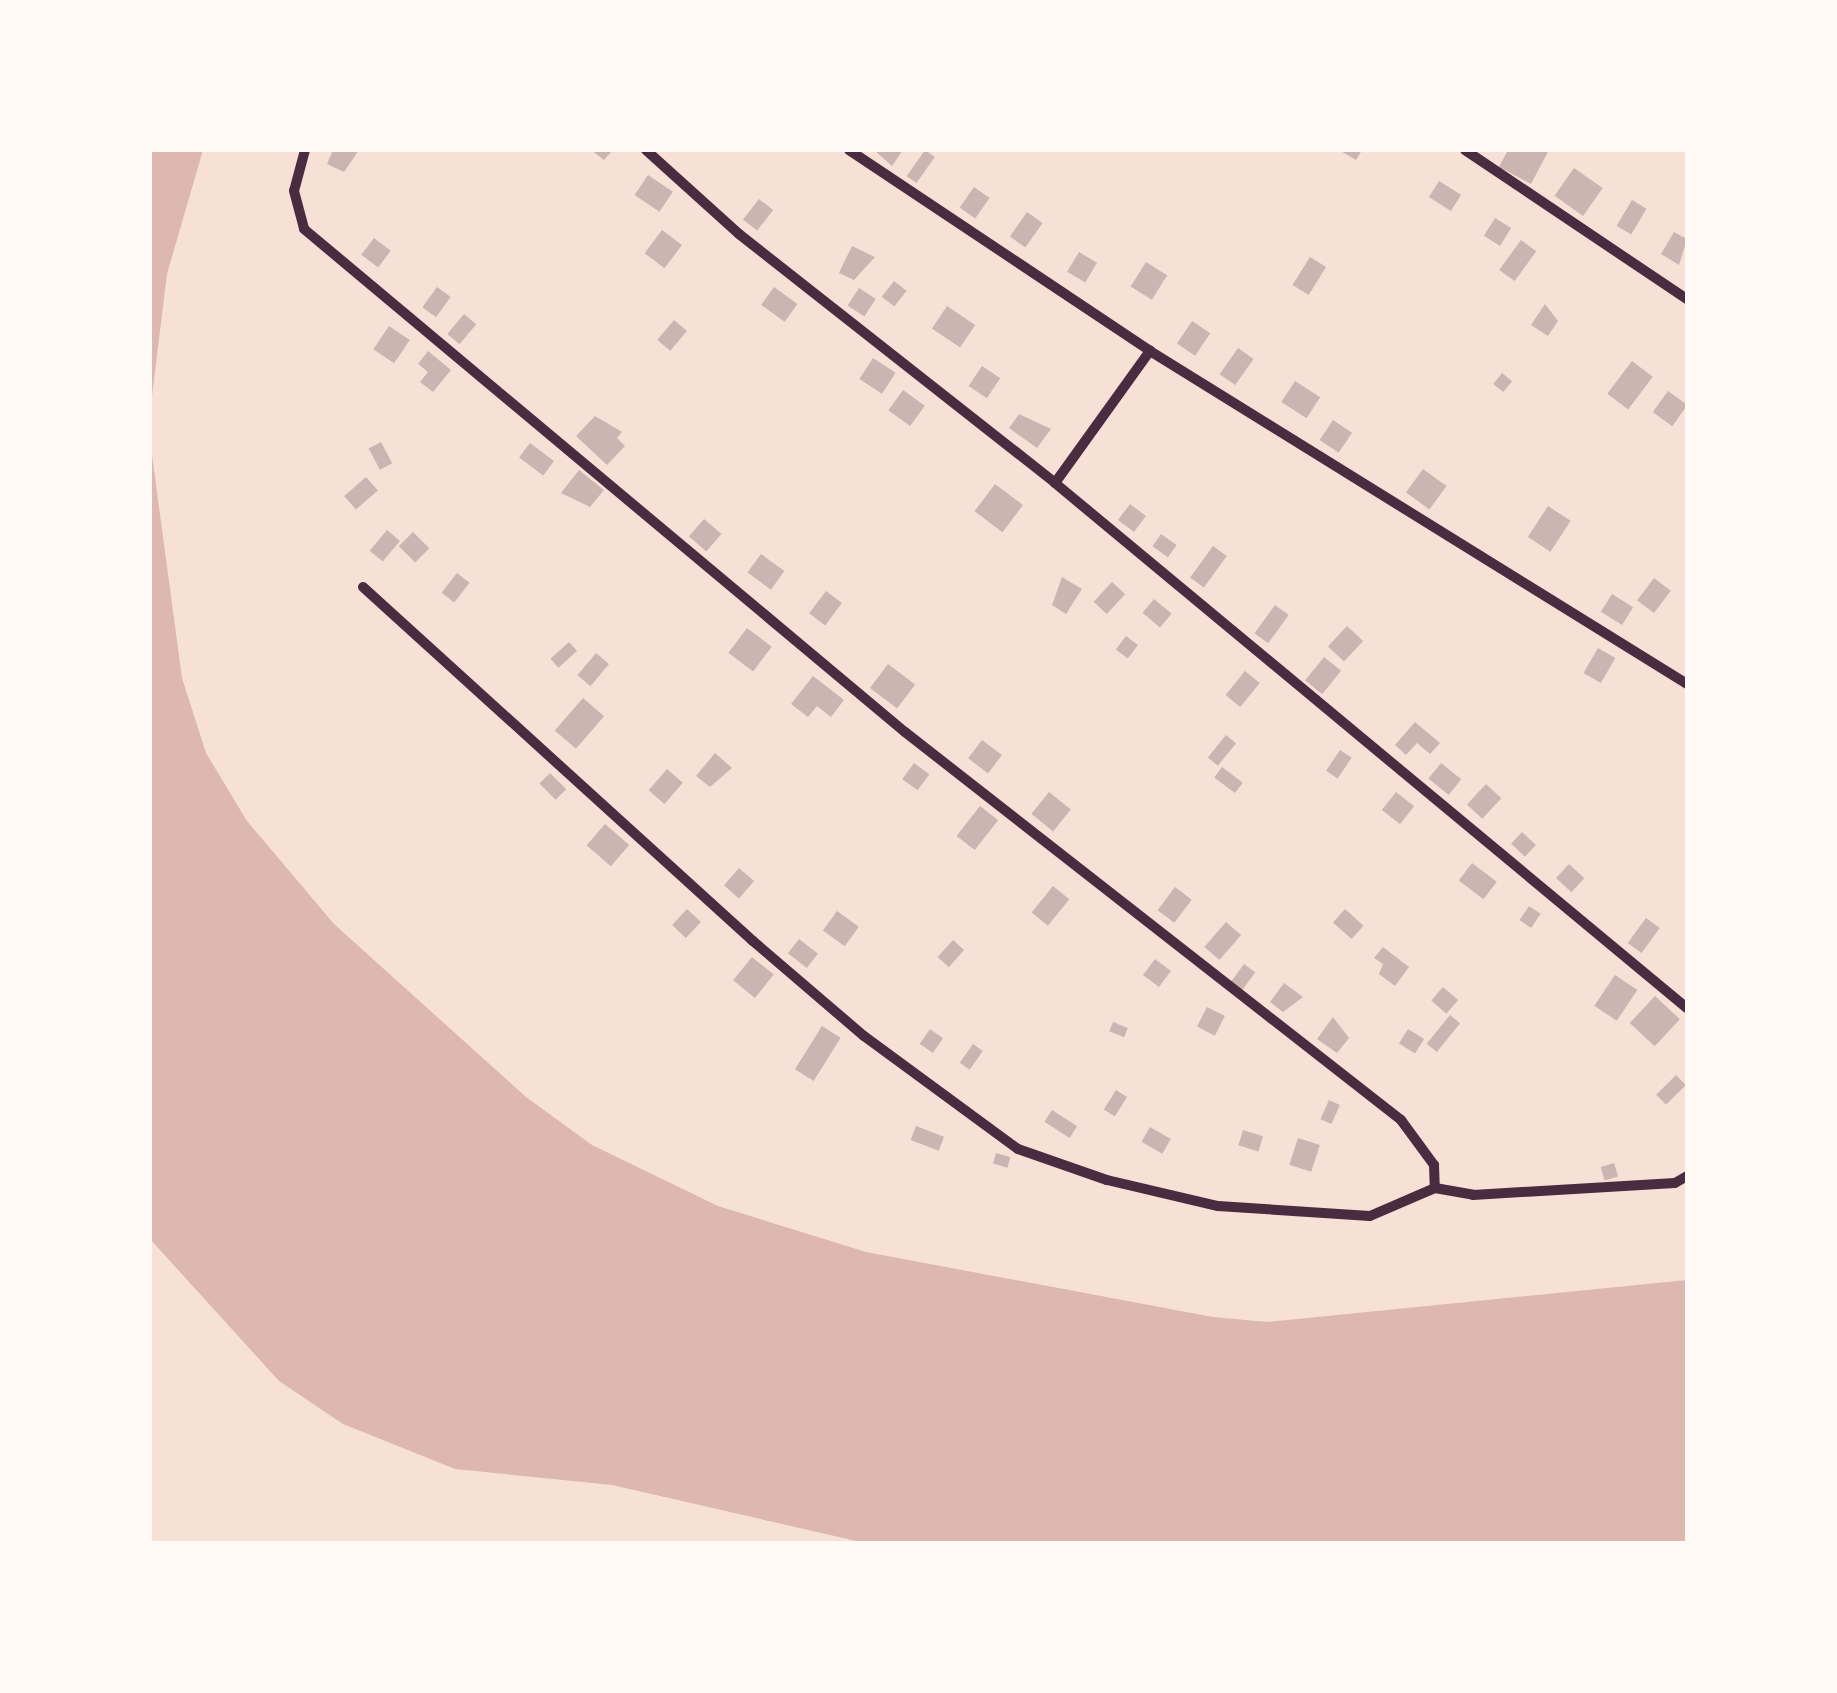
<!DOCTYPE html>
<html>
<head>
<meta charset="utf-8">
<style>
	body { margin:0 }
	#map { position:relative; width:1837px; height:1693px; overflow:hidden; background:#f7e1d7; font-family:"Alegreya Sans",sans-serif }
	div>[style] { position:absolute }
	.water>* { inset:0; background:#dcb8b0 }
	.building>* { inset:0; background:#ccb4b1; transform-origin:0 0 }
	.minor>* { height:10px; margin:-5px; padding:0 5px; transform-origin:5px; border-radius:5px; background:#4a2c40 }
	span { translate:-50% -50%; white-space:nowrap; text-align:center; line-height:1.15; -webkit-text-stroke:8px #fffaf5; paint-order:stroke }
	.frame { position:absolute; inset:0; border:152px solid #fffaf5; pointer-events:none }
</style>
</head>
<body>
<div id="map">
	<div class="water">
		<i style="clip-path:polygon(150px 150px,203px 150px,167px 274px,150px 412px)"></i>
		<i style="clip-path:polygon(150px 440px,182px 678px,206px 753px,247px 821px,334px 924px,526px 1097px,592px 1145px,718px 1206px,866px 1252px,1213px 1317px,1267px 1322px,1687px 1280px,1687px 1543px,865px 1543px,612px 1485px,455px 1469px,343px 1424px,279px 1381px,150px 1239px)"></i>
	</div>
	<div class="building">
		<i style="clip-path:polygon(333px 150px,359px 150px,344px 172px,327px 164px)"></i>
		<i style="clip-path:polygon(591px 150px,613px 150px,604px 160px)"></i>
		<i style="clip-path:polygon(874px 150px,903px 150px,892px 166px)"></i>
		<i style="left:925px;top:150px;width:12px;height:32px;rotate:35deg"></i>
		<i style="clip-path:polygon(1339px 150px,1362px 150px,1356px 160px)"></i>
		<i style="clip-path:polygon(1508px 150px,1549px 150px,1531px 184px,1499px 167px)"></i>
		<i style="left:1574px;top:168px;width:35px;height:34px;rotate:35deg"></i>
		<i style="left:648px;top:175px;width:30px;height:24px;rotate:34deg"></i>
		<i style="left:1439px;top:181px;width:26px;height:19px;rotate:32deg"></i>
		<i style="left:974px;top:187px;width:19px;height:25px;rotate:35deg"></i>
		<i style="left:759px;top:199px;width:18px;height:26px;rotate:38deg"></i>
		<i style="left:1632px;top:200px;width:17px;height:30px;rotate:31deg"></i>
		<i style="left:1027px;top:212px;width:19px;height:30px;rotate:35deg"></i>
		<i style="left:1495px;top:218px;width:19px;height:21px;rotate:32deg"></i>
		<i style="left:662px;top:230px;width:25px;height:29px;rotate:37deg"></i>
		<i style="clip-path:polygon(1674px 232px,1687px 239px,1679px 265px,1661px 254px)"></i>
		<i style="left:374px;top:238px;width:21px;height:21px;rotate:37deg"></i>
		<i style="left:1521px;top:240px;width:19px;height:37px;rotate:36deg"></i>
		<i style="clip-path:polygon(852px 246px,875px 257px,854px 280px,839px 273px)"></i>
		<i style="left:1079px;top:252px;width:21px;height:23px;rotate:31deg"></i>
		<i style="left:1310px;top:257px;width:19px;height:33px;rotate:32deg"></i>
		<i style="left:1146px;top:262px;width:25px;height:29px;rotate:32deg"></i>
		<i style="left:894px;top:281px;width:16px;height:20px;rotate:38deg"></i>
		<i style="left:437px;top:287px;width:17px;height:25px;rotate:36deg"></i>
		<i style="left:774px;top:287px;width:29px;height:22px;rotate:36deg"></i>
		<i style="left:859px;top:288px;width:20px;height:21px;rotate:33deg"></i>
		<i style="clip-path:polygon(1545px 304px,1558px 321px,1548px 336px,1531px 325px)"></i>
		<i style="left:947px;top:306px;width:34px;height:27px;rotate:34deg"></i>
		<i style="left:464px;top:314px;width:16px;height:26px;rotate:40deg"></i>
		<i style="left:674px;top:320px;width:17px;height:26px;rotate:40deg"></i>
		<i style="left:1192px;top:321px;width:22px;height:27px;rotate:34deg"></i>
		<i style="left:389px;top:326px;width:25px;height:28px;rotate:34deg"></i>
		<i style="left:1238px;top:348px;width:19px;height:32px;rotate:35deg"></i>
		<i style="clip-path:polygon(428px 351px,451px 370px,433px 392px,420px 382px,428px 372px,418px 364px)"></i>
		<i style="left:873px;top:358px;width:27px;height:25px;rotate:33deg"></i>
		<i style="left:1632px;top:361px;width:26px;height:41px;rotate:37deg"></i>
		<i style="left:982px;top:366px;width:22px;height:24px;rotate:34deg"></i>
		<i style="left:1502px;top:373px;width:13px;height:14px;rotate:39deg"></i>
		<i style="left:1295px;top:381px;width:30px;height:25px;rotate:33deg"></i>
		<i style="left:903px;top:390px;width:27px;height:25px;rotate:36deg"></i>
		<i style="left:1668px;top:391px;width:24px;height:26px;rotate:36deg"></i>
		<i style="clip-path:polygon(1019px 414px,1051px 429px,1037px 448px,1009px 428px)"></i>
		<i style="clip-path:polygon(595px 416px,622px 432px,617px 438px,625px 446px,607px 465px,576px 436px)"></i>
		<i style="left:1333px;top:420px;width:23px;height:24px;rotate:34deg"></i>
		<i style="left:381px;top:442px;width:24px;height:14px;rotate:62deg"></i>
		<i style="left:530px;top:443px;width:30px;height:18px;rotate:37deg"></i>
		<i style="left:1423px;top:469px;width:29px;height:29px;rotate:36deg"></i>
		<i style="clip-path:polygon(579px 470px,604px 490px,590px 507px,561px 493px)"></i>
		<i style="left:366px;top:477px;width:18px;height:29px;rotate:49deg"></i>
		<i style="left:995px;top:484px;width:35px;height:34px;rotate:37deg"></i>
		<i style="left:1130px;top:504px;width:20px;height:20px;rotate:37deg"></i>
		<i style="left:1548px;top:506px;width:27px;height:37px;rotate:33deg"></i>
		<i style="left:704px;top:519px;width:23px;height:23px;rotate:41deg"></i>
		<i style="left:387px;top:530px;width:17px;height:27px;rotate:40deg"></i>
		<i style="left:413px;top:532px;width:23px;height:20px;rotate:45deg"></i>
		<i style="left:1161px;top:534px;width:19px;height:15px;rotate:35deg"></i>
		<i style="left:1213px;top:546px;width:17px;height:39px;rotate:36deg"></i>
		<i style="left:761px;top:554px;width:29px;height:23px;rotate:36deg"></i>
		<i style="left:457px;top:573px;width:16px;height:25px;rotate:38deg"></i>
		<i style="clip-path:polygon(1062px 577px,1082px 589px,1066px 614px,1052px 605px)"></i>
		<i style="left:1654px;top:578px;width:21px;height:28px;rotate:37deg"></i>
		<i style="left:1112px;top:582px;width:18px;height:27px;rotate:43deg"></i>
		<i style="left:826px;top:591px;width:20px;height:28px;rotate:37deg"></i>
		<i style="left:1612px;top:594px;width:25px;height:21px;rotate:32deg"></i>
		<i style="left:1154px;top:599px;width:23px;height:18px;rotate:40deg"></i>
		<i style="left:1275px;top:605px;width:17px;height:35px;rotate:36deg"></i>
		<i style="left:1347px;top:626px;width:22px;height:28px;rotate:43deg"></i>
		<i style="left:747px;top:628px;width:31px;height:31px;rotate:37deg"></i>
		<i style="left:1126px;top:636px;width:15px;height:17px;rotate:37deg"></i>
		<i style="left:569px;top:642px;width:12px;height:25px;rotate:48deg"></i>
		<i style="left:1598px;top:648px;width:20px;height:29px;rotate:30deg"></i>
		<i style="left:596px;top:653px;width:17px;height:29px;rotate:40deg"></i>
		<i style="left:1324px;top:657px;width:22px;height:30px;rotate:39deg"></i>
		<i style="left:888px;top:664px;width:34px;height:30px;rotate:37deg"></i>
		<i style="left:1245px;top:671px;width:19px;height:31px;rotate:39deg"></i>
		<i style="clip-path:polygon(813px 676px,844px 700px,831px 717px,817px 706px,808px 717px,791px 704px)"></i>
		<i style="left:583px;top:698px;width:28px;height:43px;rotate:41deg"></i>
		<i style="clip-path:polygon(1415px 722px,1440px 743px,1430px 754px,1417px 743px,1406px 755px,1395px 745px)"></i>
		<i style="left:1226px;top:735px;width:13px;height:29px;rotate:39deg"></i>
		<i style="left:982px;top:740px;width:25px;height:23px;rotate:37deg"></i>
		<i style="left:1340px;top:750px;width:14px;height:25px;rotate:34deg"></i>
		<i style="clip-path:polygon(715px 753px,732px 768px,710px 787px,696px 776px)"></i>
		<i style="left:914px;top:763px;width:19px;height:20px;rotate:36deg"></i>
		<i style="left:1441px;top:763px;width:26px;height:20px;rotate:39deg"></i>
		<i style="left:1222px;top:767px;width:26px;height:13px;rotate:37deg"></i>
		<i style="left:667px;top:769px;width:21px;height:28px;rotate:41deg"></i>
		<i style="left:550px;top:773px;width:23px;height:15px;rotate:45deg"></i>
		<i style="left:1486px;top:784px;width:21px;height:28px;rotate:43deg"></i>
		<i style="left:1049px;top:792px;width:28px;height:28px;rotate:39deg"></i>
		<i style="left:1396px;top:792px;width:23px;height:23px;rotate:38deg"></i>
		<i style="left:980px;top:806px;width:23px;height:38px;rotate:38deg"></i>
		<i style="left:605px;top:824px;width:32px;height:28px;rotate:41deg"></i>
		<i style="left:1522px;top:832px;width:19px;height:16px;rotate:43deg"></i>
		<i style="left:1472px;top:863px;width:31px;height:22px;rotate:37deg"></i>
		<i style="left:1569px;top:864px;width:21px;height:19px;rotate:43deg"></i>
		<i style="left:739px;top:868px;width:20px;height:23px;rotate:41deg"></i>
		<i style="left:1053px;top:886px;width:21px;height:34px;rotate:39deg"></i>
		<i style="left:1175px;top:887px;width:21px;height:29px;rotate:37deg"></i>
		<i style="left:1529px;top:906px;width:14px;height:17px;rotate:34deg"></i>
		<i style="left:687px;top:909px;width:19px;height:22px;rotate:43deg"></i>
		<i style="left:1345px;top:909px;width:25px;height:18px;rotate:42deg"></i>
		<i style="left:837px;top:911px;width:27px;height:24px;rotate:36deg"></i>
		<i style="left:1646px;top:918px;width:17px;height:31px;rotate:36deg"></i>
		<i style="left:1226px;top:922px;width:20px;height:33px;rotate:41deg"></i>
		<i style="left:799px;top:939px;width:24px;height:18px;rotate:38deg"></i>
		<i style="left:953px;top:940px;width:15px;height:23px;rotate:42deg"></i>
		<i style="clip-path:polygon(1383px 947px,1409px 967px,1395px 986px,1379px 974px,1383px 964px,1374px 958px)"></i>
		<i style="left:752px;top:957px;width:28px;height:30px;rotate:39deg"></i>
		<i style="left:1155px;top:959px;width:20px;height:20px;rotate:37deg"></i>
		<i style="left:1244px;top:964px;width:14px;height:23px;rotate:36deg"></i>
		<i style="left:1615px;top:975px;width:27px;height:37px;rotate:34deg"></i>
		<i style="clip-path:polygon(1284px 983px,1303px 997px,1283px 1012px,1270px 1002px)"></i>
		<i style="left:1443px;top:987px;width:20px;height:18px;rotate:41deg"></i>
		<i style="left:1655px;top:996px;width:34px;height:37px;rotate:43deg"></i>
		<i style="left:1207px;top:1007px;width:20px;height:22px;rotate:27deg"></i>
		<i style="left:1450px;top:1015px;width:13px;height:37px;rotate:39deg"></i>
		<i style="clip-path:polygon(1333px 1017px,1349px 1038px,1337px 1053px,1317px 1039px)"></i>
		<i style="left:1113px;top:1022px;width:16px;height:10px;rotate:22deg"></i>
		<i style="left:822px;top:1026px;width:22px;height:51px;rotate:32deg"></i>
		<i style="left:930px;top:1029px;width:16px;height:18px;rotate:35deg"></i>
		<i style="left:1408px;top:1029px;width:19px;height:17px;rotate:32deg"></i>
		<i style="left:973px;top:1044px;width:12px;height:23px;rotate:35deg"></i>
		<i style="left:1676px;top:1075px;width:14px;height:28px;rotate:45deg"></i>
		<i style="left:1116px;top:1090px;width:13px;height:23px;rotate:32deg"></i>
		<i style="left:1329px;top:1100px;width:12px;height:21px;rotate:24deg"></i>
		<i style="left:1052px;top:1110px;width:30px;height:14px;rotate:33deg"></i>
		<i style="left:916px;top:1126px;width:30px;height:15px;rotate:21deg"></i>
		<i style="left:1150px;top:1127px;width:24px;height:17px;rotate:30deg"></i>
		<i style="left:1243px;top:1130px;width:21px;height:16px;rotate:17deg"></i>
		<i style="left:1298px;top:1138px;width:23px;height:28px;rotate:18deg"></i>
		<i style="left:996px;top:1153px;width:15px;height:11px;rotate:16deg"></i>
		<i style="left:1614px;top:1163px;width:14px;height:14px;rotate:73deg"></i>
	</div>
	<div class="minor">
		<i style="left:305px;top:150px;width:42px;rotate:105deg"></i>
		<i style="left:294px;top:191px;width:39px;rotate:75deg"></i>
		<i style="left:304px;top:229px;width:784px;rotate:39.93deg"></i>
		<i style="left:905px;top:732px;width:630px;rotate:38.03deg"></i>
		<i style="left:1401px;top:1120px;width:56px;rotate:53.7deg"></i>
		<i style="left:1434px;top:1165px;width:23px;rotate:88deg"></i>
		<i style="left:646px;top:150px;width:125px;rotate:42.1deg"></i>
		<i style="left:739px;top:234px;width:402px;rotate:38.2deg"></i>
		<i style="left:1055px;top:483px;width:822px;rotate:39.72deg"></i>
		<i style="left:849px;top:150px;width:362px;rotate:33.7deg"></i>
		<i style="left:1150px;top:351px;width:632px;rotate:31.8deg"></i>
		<i style="left:1465px;top:150px;width:267px;rotate:33.9deg"></i>
		<i style="left:1055px;top:483px;width:163px;rotate:-54.3deg"></i>
		<i style="left:363px;top:587px;width:527px;rotate:42.23deg"></i>
		<i style="left:753px;top:941px;width:146px;rotate:40.6deg"></i>
		<i style="left:864px;top:1036px;width:191px;rotate:36.3deg"></i>
		<i style="left:1018px;top:1149px;width:94px;rotate:19.2deg"></i>
		<i style="left:1107px;top:1180px;width:114px;rotate:13.2deg"></i>
		<i style="left:1218px;top:1206px;width:152px;rotate:3.8deg"></i>
		<i style="left:1370px;top:1216px;width:71px;rotate:-23.3deg"></i>
		<i style="left:1435px;top:1188px;width:39px;rotate:10deg"></i>
		<i style="left:1473px;top:1195px;width:202px;rotate:-3.4deg"></i>
		<i style="left:1675px;top:1183px;width:14px;rotate:-30deg"></i>
	</div>
	<div class="frame"></div>
</div>
</body>
</html>
